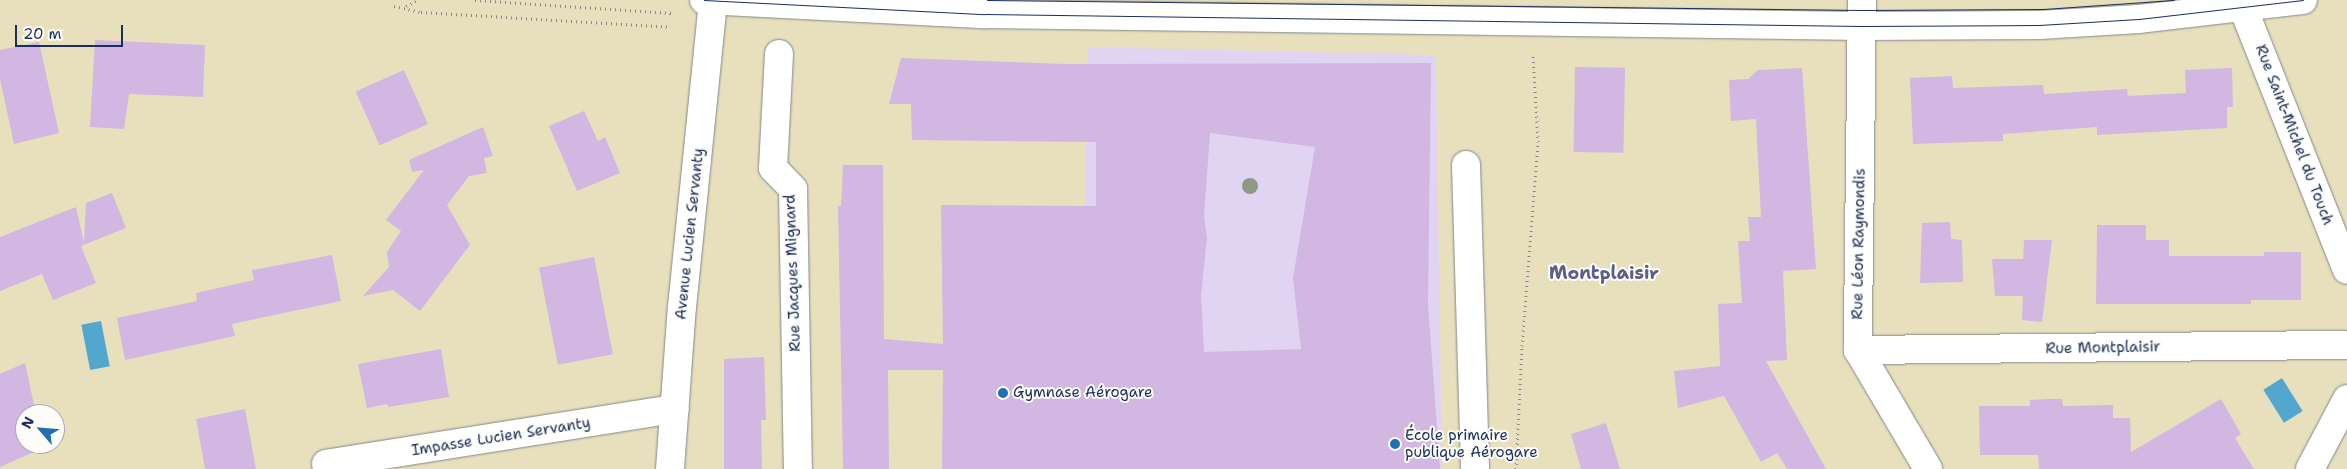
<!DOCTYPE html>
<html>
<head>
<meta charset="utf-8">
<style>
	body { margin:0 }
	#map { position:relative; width:2347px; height:469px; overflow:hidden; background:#e8e0bc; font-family:"Shantell Sans",sans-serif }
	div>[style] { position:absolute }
	.built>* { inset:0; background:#e1d4f3 }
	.water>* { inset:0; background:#53a7cf; transform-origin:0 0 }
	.building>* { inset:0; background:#d1b7e2; transform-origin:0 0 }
	.path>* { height:3px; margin-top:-1.5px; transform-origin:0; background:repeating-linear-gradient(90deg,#82888d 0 1px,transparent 0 5px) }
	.roads { filter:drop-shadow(0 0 1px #82888d) drop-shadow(0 0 1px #82888d) }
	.minor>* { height:28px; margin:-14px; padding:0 14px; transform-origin:14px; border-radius:14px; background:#fff }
	.tram>* { height:1px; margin:-0.5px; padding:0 0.5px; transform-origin:0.5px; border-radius:0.5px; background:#1b2f5e }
	.trees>* { width:16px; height:16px; margin:-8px; border-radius:50%; background:#8f9789 }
	.dots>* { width:14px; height:14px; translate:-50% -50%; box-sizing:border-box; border:2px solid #fdfcf7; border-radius:50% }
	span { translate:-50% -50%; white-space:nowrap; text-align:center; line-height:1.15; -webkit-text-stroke:4px #fdfcf7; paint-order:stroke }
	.street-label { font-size:15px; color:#1b2f5e }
	.poi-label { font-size:15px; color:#1b2f5e }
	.left { translate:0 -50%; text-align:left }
	.quarter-label { font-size:18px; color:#5b5f8c; font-weight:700 }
	.north { position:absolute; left:15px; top:404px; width:50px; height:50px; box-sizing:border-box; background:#fdfcf7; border:1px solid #a3aaba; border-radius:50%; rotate:297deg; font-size:14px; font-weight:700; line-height:20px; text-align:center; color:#1b2f5e }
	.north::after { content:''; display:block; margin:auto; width:18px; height:22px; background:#1f6fb2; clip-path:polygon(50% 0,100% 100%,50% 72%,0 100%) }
	.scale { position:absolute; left:15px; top:25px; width:108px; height:22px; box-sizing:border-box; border:2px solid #1b2f5e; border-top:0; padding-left:6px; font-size:15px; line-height:18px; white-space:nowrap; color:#1b2f5e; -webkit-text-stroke:4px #fdfcf7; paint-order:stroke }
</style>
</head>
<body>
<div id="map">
	<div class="built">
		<i style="clip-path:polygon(1088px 47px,1436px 55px,1442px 469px,1063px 469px,1083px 292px)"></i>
	</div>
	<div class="water">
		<i style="left:101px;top:321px;width:46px;height:20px;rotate:79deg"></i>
		<i style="left:2282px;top:378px;width:39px;height:22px;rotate:58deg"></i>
	</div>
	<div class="building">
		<i style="clip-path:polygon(95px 40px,205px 45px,203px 97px,129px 94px,124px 129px,90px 127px)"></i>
		<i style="clip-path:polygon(39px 42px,59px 133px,14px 144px,0 79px,0 50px)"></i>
		<i style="clip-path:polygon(evenodd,901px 58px,1065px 64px,1431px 63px,1428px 304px,1440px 469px,942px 469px,943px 370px,888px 370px,889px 469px,843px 469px,838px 206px,841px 206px,843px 165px,883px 165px,884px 339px,943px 344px,941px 205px,1096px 206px,1096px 142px,912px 140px,911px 104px,889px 104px,901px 58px,1210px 133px,1315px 147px,1293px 278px,1301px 349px,1204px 352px,1201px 295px,1207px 238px,1204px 217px,1210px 133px)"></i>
		<i style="left:1575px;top:67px;width:50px;height:85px;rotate:1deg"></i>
		<i style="clip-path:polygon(1802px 68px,1816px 269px,1783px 271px,1787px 360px,1766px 361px,1826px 469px,1787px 469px,1777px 453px,1761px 462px,1724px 396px,1678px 408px,1674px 371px,1720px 366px,1718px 304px,1742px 303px,1738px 241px,1750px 241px,1748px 217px,1761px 217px,1756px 119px,1731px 121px,1729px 80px,1748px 79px,1758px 70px)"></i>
		<i style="clip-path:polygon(2232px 68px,2233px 107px,2227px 107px,2227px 128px,2097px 135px,2097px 127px,2003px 134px,2003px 141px,1913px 144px,1910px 78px,1952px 76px,1953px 88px,2043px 85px,2044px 94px,2127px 89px,2128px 96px,2186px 93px,2185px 70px)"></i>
		<i style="left:404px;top:70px;width:59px;height:53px;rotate:66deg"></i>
		<i style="clip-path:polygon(584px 111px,598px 141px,605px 137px,620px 173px,577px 191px,549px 126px)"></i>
		<i style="clip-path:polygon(483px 127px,493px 156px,484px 158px,487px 173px,469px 176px,447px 205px,470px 245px,420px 311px,393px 290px,363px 296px,389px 267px,387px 252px,401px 231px,386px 220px,424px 170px,412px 172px,409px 160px)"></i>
		<i style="clip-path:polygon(112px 193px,126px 228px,81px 246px,96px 283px,53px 300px,42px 274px,0 291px,0 237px,76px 207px,84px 243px,86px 203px)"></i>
		<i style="clip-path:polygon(1950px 222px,1951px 239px,1962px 240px,1963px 282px,1920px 283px,1922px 223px)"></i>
		<i style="clip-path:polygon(2097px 225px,2146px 225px,2146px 240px,2169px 240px,2169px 256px,2264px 256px,2264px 252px,2301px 252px,2301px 300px,2251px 300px,2251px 304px,2096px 304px)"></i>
		<i style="clip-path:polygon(2024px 240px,2052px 240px,2042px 322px,2022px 320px,2023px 296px,1995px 296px,1992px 259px,2023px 259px)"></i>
		<i style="clip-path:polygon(332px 255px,341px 301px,232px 324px,235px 336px,125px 360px,117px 318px,197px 301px,196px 293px,254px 280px,252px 270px)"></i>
		<i style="left:594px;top:257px;width:99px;height:56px;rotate:79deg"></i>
		<i style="clip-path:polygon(441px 349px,449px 397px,388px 407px,387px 404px,367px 408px,358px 364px)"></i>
		<i style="clip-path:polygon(764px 357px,766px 420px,761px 420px,762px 469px,724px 469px,724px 359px)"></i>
		<i style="clip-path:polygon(25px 363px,36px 414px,25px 414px,25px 444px,42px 444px,43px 448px,0 467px,0 374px)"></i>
		<i style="clip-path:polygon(2046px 399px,2062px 399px,2063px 406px,2113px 405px,2113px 418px,2130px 418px,2131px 452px,2221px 399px,2241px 434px,2235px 438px,2254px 469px,2039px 469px,2038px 455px,1980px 455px,1979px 406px,2030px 406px,2030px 400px)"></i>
		<i style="clip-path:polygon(245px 409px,256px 469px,205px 469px,196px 419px)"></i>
		<i style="clip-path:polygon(1606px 423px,1620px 469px,1581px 469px,1571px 434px)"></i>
	</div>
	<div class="path">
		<i style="left:475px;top:0;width:197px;rotate:3.8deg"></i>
		<i style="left:394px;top:6px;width:28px;rotate:13deg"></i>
		<i style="left:421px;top:12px;width:249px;rotate:3.4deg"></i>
		<i style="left:406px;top:6px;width:13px;rotate:-27deg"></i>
		<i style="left:1516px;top:469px;width:123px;rotate:-87.2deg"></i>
		<i style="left:1522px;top:346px;width:205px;rotate:-85.5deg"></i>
		<i style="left:1538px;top:142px;width:88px;rotate:-93.3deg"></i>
	</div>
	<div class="roads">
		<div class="minor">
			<i style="left:704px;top:0;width:281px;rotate:2.9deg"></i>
			<i style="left:985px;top:14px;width:877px;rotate:0.78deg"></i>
			<i style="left:1862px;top:26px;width:177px;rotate:-0.3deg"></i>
			<i style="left:2039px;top:25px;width:100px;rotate:-3.4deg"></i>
			<i style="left:2139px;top:19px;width:165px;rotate:-6.6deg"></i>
			<i style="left:1862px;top:0;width:350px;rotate:90.7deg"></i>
			<i style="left:1858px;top:350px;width:138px;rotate:59.5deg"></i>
			<i style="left:2240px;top:0;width:290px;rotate:68.4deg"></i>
			<i style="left:779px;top:54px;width:114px;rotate:93deg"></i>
			<i style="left:773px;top:168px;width:29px;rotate:46deg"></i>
			<i style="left:793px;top:189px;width:280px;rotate:89deg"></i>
			<i style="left:1466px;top:165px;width:304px;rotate:88.3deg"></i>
			<i style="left:1858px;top:350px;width:489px;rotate:-0.6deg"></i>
			<i style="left:326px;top:464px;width:353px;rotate:-9deg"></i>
			<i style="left:670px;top:469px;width:162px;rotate:-85.8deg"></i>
			<i style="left:682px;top:307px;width:309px;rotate:-84.2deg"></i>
			<i style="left:2310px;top:469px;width:79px;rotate:-62.1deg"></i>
		</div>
	</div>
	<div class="tram">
		<i style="left:704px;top:0;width:281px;rotate:2.9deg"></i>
		<i style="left:985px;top:14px;width:877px;rotate:0.78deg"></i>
		<i style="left:1862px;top:26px;width:177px;rotate:-0.3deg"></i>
		<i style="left:2039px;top:25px;width:100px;rotate:-3.4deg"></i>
		<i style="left:2139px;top:19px;width:165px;rotate:-6.6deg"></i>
		<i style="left:987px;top:0;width:874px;rotate:0.66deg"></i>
		<i style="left:1861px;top:10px;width:183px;rotate:-0.3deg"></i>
		<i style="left:2044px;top:9px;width:130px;rotate:-4deg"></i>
	</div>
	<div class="trees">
		<i style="left:1250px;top:186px"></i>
	</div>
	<div class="dots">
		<i style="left:1003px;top:393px;background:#1f6fb2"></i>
		<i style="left:1395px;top:444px;background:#1f6fb2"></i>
	</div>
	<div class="street-label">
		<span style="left:2294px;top:135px;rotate:69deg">Rue Saint-Michel du Touch</span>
		<span style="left:690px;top:234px;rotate:-84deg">Avenue Lucien Servanty</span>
		<span style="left:1859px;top:244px;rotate:-89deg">Rue Léon Raymondis</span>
		<span style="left:793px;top:273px;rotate:-92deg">Rue Jacques Mignard</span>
		<span style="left:2103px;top:348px;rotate:-1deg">Rue Montplaisir</span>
		<span style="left:501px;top:437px;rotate:-9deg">Impasse Lucien Servanty</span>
	</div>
	<div class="poi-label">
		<span class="left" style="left:1013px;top:393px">Gymnase Aérogare</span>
		<span class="left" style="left:1405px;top:444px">École primaire<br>publique Aérogare</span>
	</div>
	<div class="quarter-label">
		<span style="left:1604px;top:273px">Montplaisir</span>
	</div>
	<div class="north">N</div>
	<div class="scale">20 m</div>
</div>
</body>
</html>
